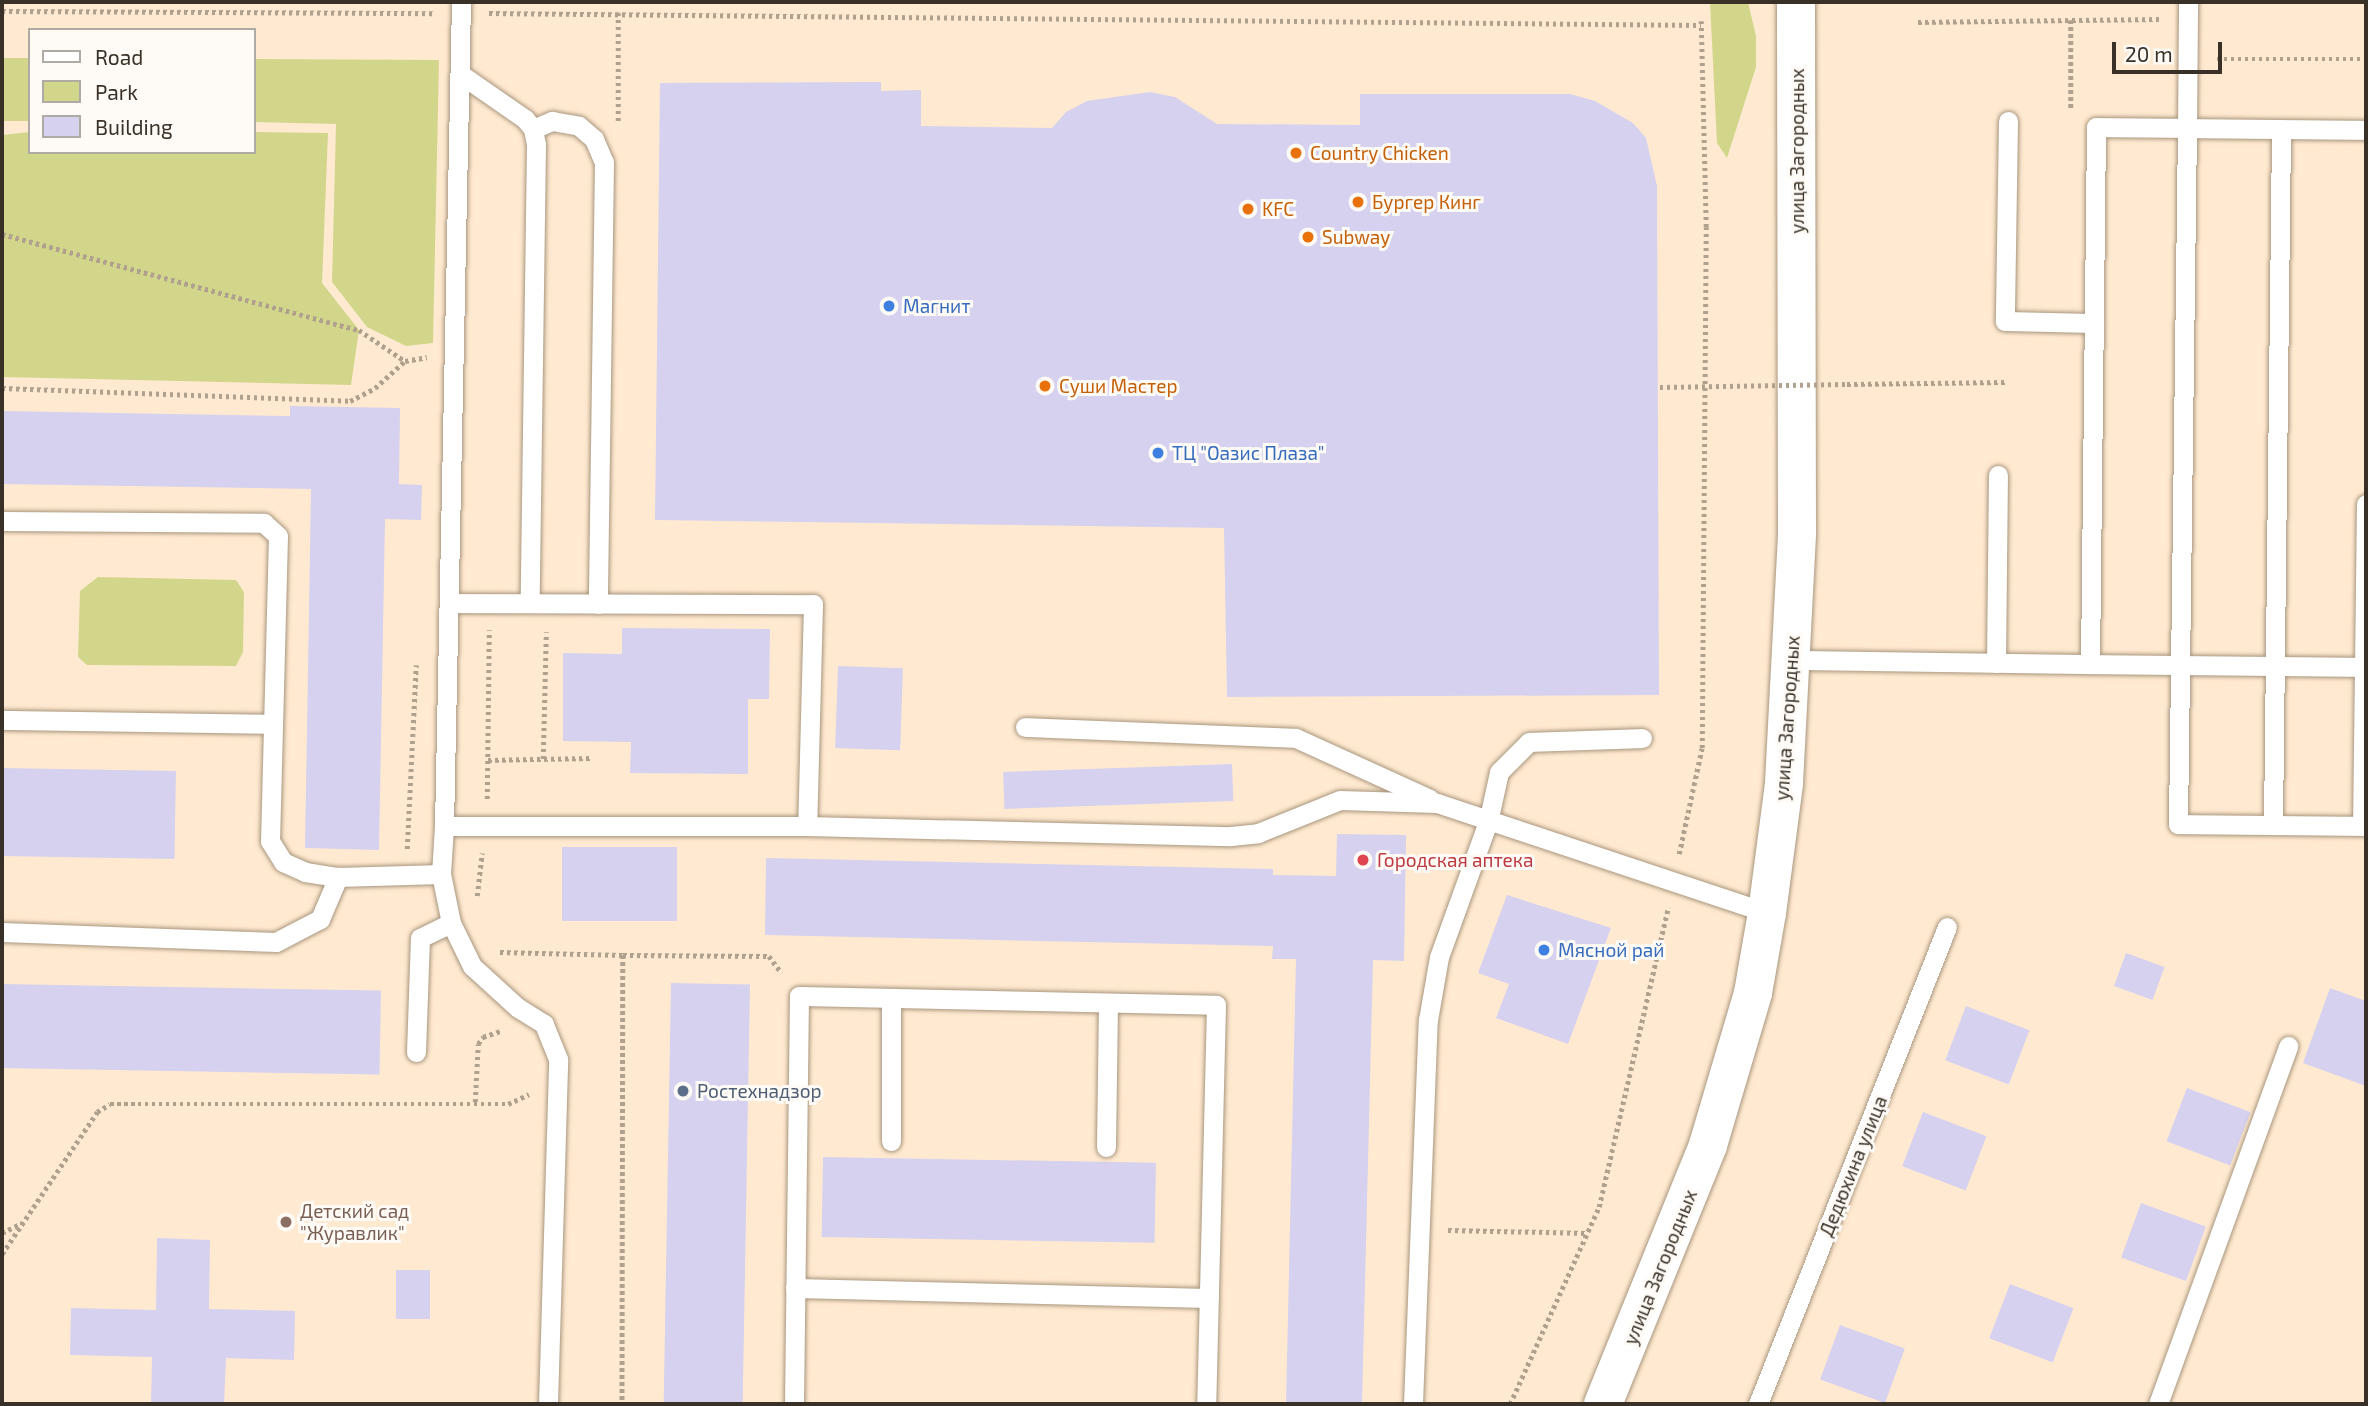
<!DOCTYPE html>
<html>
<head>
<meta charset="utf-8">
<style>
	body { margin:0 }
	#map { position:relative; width:2368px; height:1406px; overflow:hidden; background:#ffead1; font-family:"Exo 2",sans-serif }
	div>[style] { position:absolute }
	.green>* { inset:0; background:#d1d68b; transform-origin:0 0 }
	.building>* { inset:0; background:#d5d1ef; transform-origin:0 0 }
	.path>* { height:4.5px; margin-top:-2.25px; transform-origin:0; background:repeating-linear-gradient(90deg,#b0a18e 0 3.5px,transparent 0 7px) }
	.roads { filter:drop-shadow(0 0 2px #a9967e) drop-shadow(0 0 2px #a9967e) }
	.lane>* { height:19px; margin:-9.5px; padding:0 9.5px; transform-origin:9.5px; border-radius:9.5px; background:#fff }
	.secondary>* { height:38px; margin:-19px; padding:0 19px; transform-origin:19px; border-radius:19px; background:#fff }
	.path-bridge>* { height:4.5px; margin-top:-2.25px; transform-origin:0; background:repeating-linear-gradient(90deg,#b0a18e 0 3.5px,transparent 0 7px) }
	.dots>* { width:19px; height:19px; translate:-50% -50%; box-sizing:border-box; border:4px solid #fefaf5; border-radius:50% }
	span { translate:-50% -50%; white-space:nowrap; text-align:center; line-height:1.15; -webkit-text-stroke:6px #fefaf5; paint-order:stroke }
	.street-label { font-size:19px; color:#393127 }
	.food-label { font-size:19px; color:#c56008 }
	.left { translate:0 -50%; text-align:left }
	.shop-label { font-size:19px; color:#366cbe }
	.health-label { font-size:19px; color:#be3a42 }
	.service-label { font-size:19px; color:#4e5e75 }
	.education-label { font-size:19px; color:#785e54 }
	.frame { position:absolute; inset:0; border:4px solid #393127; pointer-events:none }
	.legend { position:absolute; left:28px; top:28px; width:228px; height:126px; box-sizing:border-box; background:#fefaf5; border:2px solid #afaaa3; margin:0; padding:9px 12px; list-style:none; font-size:21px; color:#393127 }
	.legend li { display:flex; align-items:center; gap:14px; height:35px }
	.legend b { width:35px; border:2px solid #afaaa3 }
	.scale { position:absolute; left:2112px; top:42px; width:110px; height:32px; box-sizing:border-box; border:4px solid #393127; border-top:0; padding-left:9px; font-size:21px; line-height:24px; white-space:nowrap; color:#393127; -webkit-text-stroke:5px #fefaf5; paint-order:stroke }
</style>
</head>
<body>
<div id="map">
	<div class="green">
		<i style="clip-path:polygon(1710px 2px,1748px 2px,1756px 36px,1756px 67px,1727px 158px,1717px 143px)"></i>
		<i style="left:2px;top:58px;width:28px;height:63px"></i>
		<i style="clip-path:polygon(254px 59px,439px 60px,433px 343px,406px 346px,367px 327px,332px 282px,336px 124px,254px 122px)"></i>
		<i style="clip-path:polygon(30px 132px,30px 152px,254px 152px,254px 132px,328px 133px,322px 283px,359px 330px,351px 385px,2px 377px,2px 135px)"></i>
		<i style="clip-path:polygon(98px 577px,236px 580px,244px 592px,243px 652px,236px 666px,87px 665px,78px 657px,80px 591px)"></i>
	</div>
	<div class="building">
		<i style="clip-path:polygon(881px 82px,881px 91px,921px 90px,921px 126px,1052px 128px,1066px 112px,1087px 101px,1150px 92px,1175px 97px,1217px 124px,1360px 125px,1360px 94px,1570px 94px,1595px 101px,1633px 123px,1646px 138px,1657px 186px,1659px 695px,1227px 697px,1224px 528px,655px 520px,660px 83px)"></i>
		<i style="clip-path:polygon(290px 406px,400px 408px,399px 484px,422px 485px,421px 520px,385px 519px,379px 850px,305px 848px,311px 489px,2px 484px,2px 411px,290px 416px)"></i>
		<i style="clip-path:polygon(622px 628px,770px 629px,769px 699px,748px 699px,748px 774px,630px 773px,631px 742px,563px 741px,563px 653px,622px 654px)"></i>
		<i style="left:838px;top:666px;width:65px;height:82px;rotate:2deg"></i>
		<i style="left:1232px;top:764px;width:37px;height:229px;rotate:88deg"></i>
		<i style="left:2px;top:768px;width:174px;height:88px;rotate:1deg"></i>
		<i style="clip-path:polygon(1337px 834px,1406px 835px,1404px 961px,1373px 960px,1362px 1404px,1286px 1404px,1296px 959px,1272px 959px,1273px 946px,765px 935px,766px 858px,1273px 869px,1273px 875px,1336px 876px)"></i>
		<i style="left:562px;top:847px;width:115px;height:74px"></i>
		<i style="clip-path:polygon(1507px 895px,1611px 928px,1568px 1044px,1496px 1018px,1509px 984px,1478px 973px)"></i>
		<i style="left:2126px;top:953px;width:41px;height:35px;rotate:20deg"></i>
		<i style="left:671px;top:983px;width:79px;height:421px;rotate:1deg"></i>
		<i style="left:2px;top:984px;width:379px;height:84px;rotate:1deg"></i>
		<i style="clip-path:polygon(2330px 988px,2366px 1001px,2366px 1086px,2303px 1063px)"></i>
		<i style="left:1966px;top:1006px;width:68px;height:58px;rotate:21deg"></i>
		<i style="left:2187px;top:1088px;width:68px;height:57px;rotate:21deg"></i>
		<i style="left:1923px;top:1112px;width:68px;height:58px;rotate:21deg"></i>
		<i style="left:823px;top:1157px;width:333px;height:80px;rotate:1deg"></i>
		<i style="left:2141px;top:1203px;width:69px;height:58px;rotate:20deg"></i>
		<i style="clip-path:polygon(157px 1238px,210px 1240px,209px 1309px,295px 1311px,294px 1360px,226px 1358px,224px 1404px,151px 1404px,152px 1357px,70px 1355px,71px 1308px,156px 1310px)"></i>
		<i style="left:396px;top:1270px;width:34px;height:49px"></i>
		<i style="left:2010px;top:1284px;width:68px;height:58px;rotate:21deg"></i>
		<i style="left:1840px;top:1325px;width:69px;height:58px;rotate:20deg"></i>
	</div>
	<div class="path">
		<i style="left:2px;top:11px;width:433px;rotate:0.3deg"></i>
		<i style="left:489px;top:13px;width:1212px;rotate:0.57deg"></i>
		<i style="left:2071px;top:20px;width:90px;rotate:90deg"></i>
		<i style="left:1918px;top:22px;width:241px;rotate:-0.7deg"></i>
		<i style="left:2217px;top:59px;width:149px"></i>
		<i style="left:618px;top:121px;width:108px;rotate:-90deg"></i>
		<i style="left:2px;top:234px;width:370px;rotate:15.1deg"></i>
		<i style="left:359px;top:330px;width:55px;rotate:34deg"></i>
		<i style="left:1847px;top:384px;width:159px;rotate:-0.7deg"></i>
		<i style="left:2px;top:388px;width:348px;rotate:2.1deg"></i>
		<i style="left:350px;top:401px;width:28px;rotate:-27deg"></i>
		<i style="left:375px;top:388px;width:40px;rotate:-42deg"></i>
		<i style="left:405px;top:361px;width:22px;rotate:-10deg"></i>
		<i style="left:543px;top:759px;width:127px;rotate:-88.6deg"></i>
		<i style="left:488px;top:760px;width:103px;rotate:-1.1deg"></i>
		<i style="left:487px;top:799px;width:169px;rotate:-89.3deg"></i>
		<i style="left:407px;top:849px;width:184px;rotate:-87.2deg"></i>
		<i style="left:1679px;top:854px;width:108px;rotate:-77.8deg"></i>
		<i style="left:1702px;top:748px;width:521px;rotate:-89.56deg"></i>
		<i style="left:1706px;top:227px;width:206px;rotate:-91.4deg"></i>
		<i style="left:477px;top:896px;width:43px;rotate:-83.4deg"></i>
		<i style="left:500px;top:952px;width:123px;rotate:1.4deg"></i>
		<i style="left:623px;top:955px;width:449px;rotate:90.1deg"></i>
		<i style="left:623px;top:955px;width:146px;rotate:0.4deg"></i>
		<i style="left:769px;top:956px;width:21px;rotate:53deg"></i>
		<i style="left:475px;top:1102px;width:58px;rotate:-87deg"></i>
		<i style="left:478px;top:1044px;width:9px;rotate:-54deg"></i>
		<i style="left:483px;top:1037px;width:18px;rotate:-19deg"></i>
		<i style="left:1448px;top:1230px;width:139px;rotate:1.2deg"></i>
		<i style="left:2px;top:1233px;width:22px;rotate:-27deg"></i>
		<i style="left:2px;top:1254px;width:171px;rotate:-56.2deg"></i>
		<i style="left:97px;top:1112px;width:15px;rotate:-32deg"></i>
		<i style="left:110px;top:1104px;width:398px"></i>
		<i style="left:508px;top:1104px;width:23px;rotate:-25deg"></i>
		<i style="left:1510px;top:1404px;width:216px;rotate:-65.7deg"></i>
		<i style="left:1599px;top:1207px;width:308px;rotate:-77deg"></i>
	</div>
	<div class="roads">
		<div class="lane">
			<i style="left:463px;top:76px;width:75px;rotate:34.7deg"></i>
			<i style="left:525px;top:119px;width:13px;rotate:51deg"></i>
			<i style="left:533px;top:129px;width:16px;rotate:79deg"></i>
			<i style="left:536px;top:145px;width:458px;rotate:90.8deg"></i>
			<i style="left:2008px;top:121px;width:200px;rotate:90.9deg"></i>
			<i style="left:2005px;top:321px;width:89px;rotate:1.3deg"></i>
			<i style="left:533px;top:129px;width:21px;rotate:-23deg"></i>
			<i style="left:552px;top:121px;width:27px;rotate:10deg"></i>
			<i style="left:579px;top:126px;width:20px;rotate:41deg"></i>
			<i style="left:594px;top:139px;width:25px;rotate:67deg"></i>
			<i style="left:604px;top:162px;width:442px;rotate:90.8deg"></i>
			<i style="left:2px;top:521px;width:262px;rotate:0.4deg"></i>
			<i style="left:264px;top:523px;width:19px;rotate:43deg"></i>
			<i style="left:278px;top:536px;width:305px;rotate:91.5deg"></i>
			<i style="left:270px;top:841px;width:25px;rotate:58deg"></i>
			<i style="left:283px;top:862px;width:24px;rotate:24deg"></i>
			<i style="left:305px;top:872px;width:33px;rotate:9deg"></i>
			<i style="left:338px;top:877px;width:103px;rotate:-1.7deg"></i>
			<i style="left:449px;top:603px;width:364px;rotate:0.2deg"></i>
			<i style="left:813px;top:604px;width:222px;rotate:91.5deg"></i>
			<i style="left:1792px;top:660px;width:298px;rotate:0.8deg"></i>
			<i style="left:2090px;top:664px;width:537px;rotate:-89.36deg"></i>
			<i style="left:2096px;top:127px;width:91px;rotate:0.6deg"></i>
			<i style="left:2187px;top:128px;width:126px;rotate:-89.5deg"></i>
			<i style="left:1996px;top:663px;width:188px;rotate:-89.4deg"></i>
			<i style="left:2090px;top:664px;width:274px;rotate:0.6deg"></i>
			<i style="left:2364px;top:667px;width:163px;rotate:-89.3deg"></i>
			<i style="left:2364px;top:667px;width:159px;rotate:90.7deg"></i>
			<i style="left:2362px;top:826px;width:184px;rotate:-179.4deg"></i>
			<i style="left:2178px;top:824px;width:696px;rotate:-89.26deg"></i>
			<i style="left:2187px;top:128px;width:179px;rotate:0.6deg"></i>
			<i style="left:2px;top:720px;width:271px;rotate:0.8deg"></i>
			<i style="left:1025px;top:727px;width:271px;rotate:2.3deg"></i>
			<i style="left:1296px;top:738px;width:147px;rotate:24.5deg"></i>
			<i style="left:2273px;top:825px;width:696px;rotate:-89.34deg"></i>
			<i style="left:444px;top:826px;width:824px;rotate:-88.82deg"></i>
			<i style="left:2px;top:932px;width:274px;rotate:2.1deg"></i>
			<i style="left:276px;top:942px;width:50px;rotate:-27.6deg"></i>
			<i style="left:320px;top:919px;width:46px;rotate:-66.8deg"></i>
			<i style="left:891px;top:998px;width:143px;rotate:90deg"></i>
			<i style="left:416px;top:1052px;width:114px;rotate:-88deg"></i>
			<i style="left:420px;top:938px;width:34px;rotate:-26deg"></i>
			<i style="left:1106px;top:1147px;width:144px;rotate:-89.2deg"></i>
			<i style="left:795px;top:1288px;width:414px;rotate:1.4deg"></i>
			<i style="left:548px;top:1404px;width:345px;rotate:-88.3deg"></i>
			<i style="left:558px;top:1059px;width:38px;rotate:-112deg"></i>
			<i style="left:544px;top:1024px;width:31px;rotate:-148deg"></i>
			<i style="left:518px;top:1008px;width:62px;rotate:-137.6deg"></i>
			<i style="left:472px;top:966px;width:48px;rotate:-116deg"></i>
			<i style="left:451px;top:923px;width:50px;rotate:-101.5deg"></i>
			<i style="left:441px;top:874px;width:48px;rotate:-86.4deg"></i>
			<i style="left:444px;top:826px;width:363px"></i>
			<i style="left:807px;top:826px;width:424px;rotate:1.4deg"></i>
			<i style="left:1231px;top:836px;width:27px;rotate:-6deg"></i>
			<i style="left:1258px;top:833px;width:88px;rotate:-21.9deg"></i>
			<i style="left:1340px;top:800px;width:97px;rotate:1.8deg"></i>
			<i style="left:1437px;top:803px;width:348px;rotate:18.4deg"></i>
			<i style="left:794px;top:1404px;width:408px;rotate:-89.3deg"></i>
			<i style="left:799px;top:996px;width:417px;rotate:1.2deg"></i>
			<i style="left:1216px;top:1005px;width:399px;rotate:91.4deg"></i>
			<i style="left:1413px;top:1404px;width:384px;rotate:-87.8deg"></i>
			<i style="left:1428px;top:1020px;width:64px;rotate:-80.1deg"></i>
			<i style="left:1439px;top:957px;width:144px;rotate:-70.1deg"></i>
			<i style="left:1488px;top:822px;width:51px;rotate:-77.6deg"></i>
			<i style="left:1499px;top:772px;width:42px;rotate:-45deg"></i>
			<i style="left:1529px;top:742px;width:113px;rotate:-2deg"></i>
			<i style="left:1758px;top:1404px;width:513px;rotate:-68.39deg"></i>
			<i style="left:2158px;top:1404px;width:381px;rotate:-70deg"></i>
		</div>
		<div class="secondary">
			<i style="left:1603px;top:1404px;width:279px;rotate:-67.9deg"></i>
			<i style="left:1708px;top:1145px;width:159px;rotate:-73.5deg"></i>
			<i style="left:1753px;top:993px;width:81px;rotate:-80.1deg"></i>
			<i style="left:1767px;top:913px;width:131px;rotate:-82.5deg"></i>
			<i style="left:1784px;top:783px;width:250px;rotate:-87deg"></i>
			<i style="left:1797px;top:533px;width:531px;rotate:-90.11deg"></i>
		</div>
	</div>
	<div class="path-bridge">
		<i style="left:1660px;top:387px;width:187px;rotate:-0.9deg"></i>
	</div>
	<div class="dots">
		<i style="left:1296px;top:153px;background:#e8710a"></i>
		<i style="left:1358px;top:202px;background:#e8710a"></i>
		<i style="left:1248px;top:209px;background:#e8710a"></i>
		<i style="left:1308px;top:237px;background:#e8710a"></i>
		<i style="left:889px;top:306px;background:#3f7fe0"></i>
		<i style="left:1045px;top:386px;background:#e8710a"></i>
		<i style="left:1158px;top:453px;background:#3f7fe0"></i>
		<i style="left:1363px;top:860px;background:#e0444e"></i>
		<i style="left:1544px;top:950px;background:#3f7fe0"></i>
		<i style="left:683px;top:1091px;background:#5c6f8a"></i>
		<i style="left:286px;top:1222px;background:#8d6e63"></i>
	</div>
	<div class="street-label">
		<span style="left:1797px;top:151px;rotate:-90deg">улица Загородных</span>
		<span style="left:1787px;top:718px;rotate:-86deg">улица Загородных</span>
		<span style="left:1853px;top:1166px;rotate:-68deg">Дедюхина улица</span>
		<span style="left:1660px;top:1267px;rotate:-68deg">улица Загородных</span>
	</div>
	<div class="food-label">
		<span class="left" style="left:1310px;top:153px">Country Chicken</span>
		<span class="left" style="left:1372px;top:202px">Бургер Кинг</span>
		<span class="left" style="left:1262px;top:209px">KFC</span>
		<span class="left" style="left:1322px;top:237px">Subway</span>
		<span class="left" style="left:1059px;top:386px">Суши Мастер</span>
	</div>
	<div class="shop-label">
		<span class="left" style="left:903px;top:306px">Магнит</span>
		<span class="left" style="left:1172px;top:453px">ТЦ "Оазис Плаза"</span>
		<span class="left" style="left:1558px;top:950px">Мясной рай</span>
	</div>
	<div class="health-label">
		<span class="left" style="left:1377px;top:860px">Городская аптека</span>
	</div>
	<div class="service-label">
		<span class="left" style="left:697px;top:1091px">Ростехнадзор</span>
	</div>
	<div class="education-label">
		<span class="left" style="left:300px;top:1222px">Детский сад<br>"Журавлик"</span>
	</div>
	<div class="frame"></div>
	<ul class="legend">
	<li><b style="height:9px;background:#fff"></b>Road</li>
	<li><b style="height:19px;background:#d1d68b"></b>Park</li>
	<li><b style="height:19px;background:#d5d1ef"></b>Building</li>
	</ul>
	<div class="scale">20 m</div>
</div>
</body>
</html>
